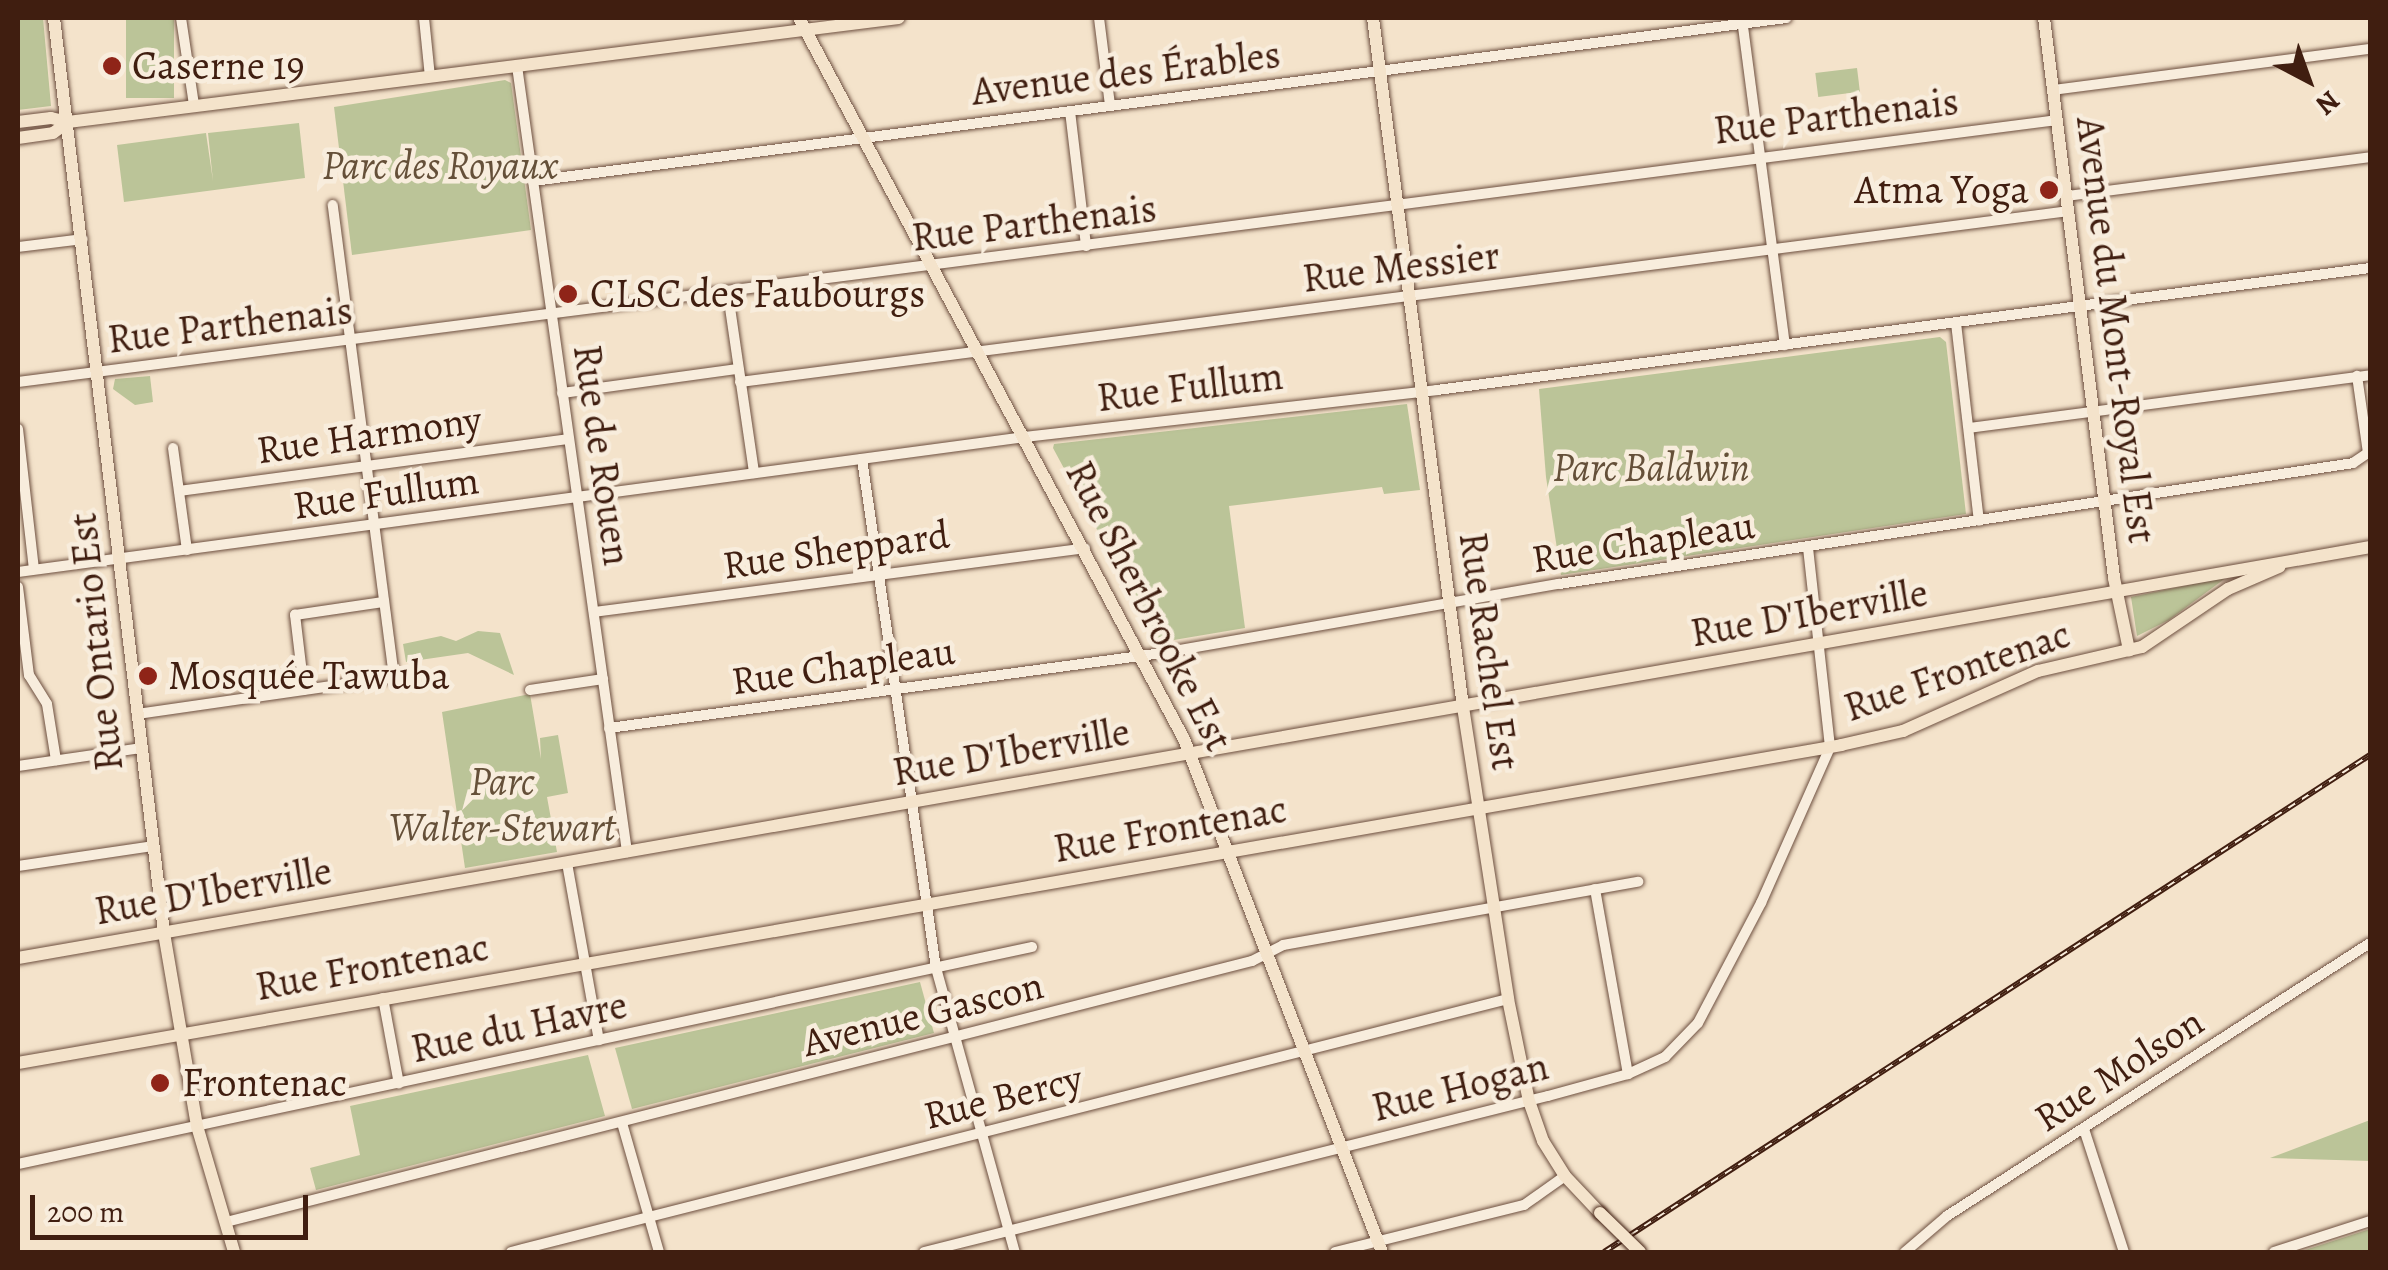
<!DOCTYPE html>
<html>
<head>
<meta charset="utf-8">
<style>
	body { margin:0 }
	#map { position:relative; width:2388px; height:1270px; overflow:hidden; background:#f4e3cb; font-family:Alegreya,serif }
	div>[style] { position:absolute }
	.green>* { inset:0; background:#bbc498; transform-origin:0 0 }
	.roads { filter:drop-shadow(0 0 2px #6d4f3f) drop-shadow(0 0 2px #6d4f3f) }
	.minor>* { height:10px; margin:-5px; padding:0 5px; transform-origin:5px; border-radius:5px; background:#f8eddd }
	.major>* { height:12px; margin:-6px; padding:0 6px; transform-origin:6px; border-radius:6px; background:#f4e3cb }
	.rail>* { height:6px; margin-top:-3px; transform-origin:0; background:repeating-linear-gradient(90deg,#f8eddd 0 8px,#401e10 0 16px); box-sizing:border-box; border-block:2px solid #401e10 }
	.bridges { filter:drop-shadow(0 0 2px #401e10) drop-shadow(0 0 2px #401e10) }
	.major-bridge>* { height:12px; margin:-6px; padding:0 6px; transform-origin:6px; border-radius:6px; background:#f4e3cb }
	.dots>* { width:28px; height:28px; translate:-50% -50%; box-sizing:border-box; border:5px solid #f8eddd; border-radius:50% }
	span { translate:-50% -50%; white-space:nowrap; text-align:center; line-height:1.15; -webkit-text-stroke:9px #f8eddd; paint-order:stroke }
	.poi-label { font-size:40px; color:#401e10 }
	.left { translate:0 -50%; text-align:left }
	.right { translate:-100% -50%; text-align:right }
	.street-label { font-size:40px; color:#401e10 }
	.park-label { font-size:40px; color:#655039; font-style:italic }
	.frame { position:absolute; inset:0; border:20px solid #401e10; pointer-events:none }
	.north { position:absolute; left:2258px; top:30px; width:100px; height:100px; -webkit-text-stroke:8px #f8eddd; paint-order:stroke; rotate:139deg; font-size:28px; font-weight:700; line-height:40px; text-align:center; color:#401e10 }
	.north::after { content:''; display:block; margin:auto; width:35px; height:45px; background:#401e10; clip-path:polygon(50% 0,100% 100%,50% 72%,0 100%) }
	.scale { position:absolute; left:30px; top:1195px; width:278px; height:45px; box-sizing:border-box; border:5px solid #401e10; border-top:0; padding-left:12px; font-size:30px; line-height:35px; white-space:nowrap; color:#401e10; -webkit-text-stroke:8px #f8eddd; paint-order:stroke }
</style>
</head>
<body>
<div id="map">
	<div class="green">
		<i style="clip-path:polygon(18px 18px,43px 18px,51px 106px,18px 110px)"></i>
		<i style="left:126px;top:18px;width:48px;height:80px"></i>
		<i style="left:1857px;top:68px;width:24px;height:42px;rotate:83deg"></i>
		<i style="clip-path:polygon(505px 80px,511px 83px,531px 230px,352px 255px,334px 107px)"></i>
		<i style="clip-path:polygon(299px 123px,305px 178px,124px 202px,117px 145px,206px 133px,213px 181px,208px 133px)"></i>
		<i style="clip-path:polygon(1940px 337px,1946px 342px,1966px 514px,1561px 575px,1546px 477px,1539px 389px)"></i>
		<i style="clip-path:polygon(150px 376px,153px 402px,135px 405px,113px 389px,115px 379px)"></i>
		<i style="clip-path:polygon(1407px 404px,1420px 490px,1384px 494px,1382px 487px,1229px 506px,1245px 628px,1162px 642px,1156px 639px,1053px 448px,1054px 444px)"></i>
		<i style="clip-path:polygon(2227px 577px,2169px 620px,2137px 636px,2131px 597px)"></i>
		<i style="clip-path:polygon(478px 631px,500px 633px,514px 675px,468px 653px,406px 662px,403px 644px,441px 636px,456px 641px)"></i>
		<i style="clip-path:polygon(530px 694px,541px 759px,540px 738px,558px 735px,568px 793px,547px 797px,557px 852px,465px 868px,442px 712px)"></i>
		<i style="clip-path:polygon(920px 982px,934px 1033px,632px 1109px,615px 1048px)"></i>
		<i style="clip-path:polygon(588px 1055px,605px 1116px,316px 1190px,310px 1168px,360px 1155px,350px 1106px)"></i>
		<i style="clip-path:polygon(2370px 1120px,2370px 1161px,2270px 1158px)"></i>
		<i style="clip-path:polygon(2370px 1229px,2370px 1252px,2299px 1252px)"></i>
	</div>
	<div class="roads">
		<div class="minor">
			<i style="left:181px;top:18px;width:88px;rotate:81.5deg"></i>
			<i style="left:424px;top:18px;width:59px;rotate:84.2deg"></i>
			<i style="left:1099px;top:18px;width:88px;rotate:82.8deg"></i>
			<i style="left:1742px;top:19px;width:329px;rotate:82.5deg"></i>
			<i style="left:517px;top:66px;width:794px;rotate:82.03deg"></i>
			<i style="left:2053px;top:90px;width:320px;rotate:-7.4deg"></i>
			<i style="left:1070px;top:111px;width:136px;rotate:83.2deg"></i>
			<i style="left:533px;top:181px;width:1264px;rotate:-7.41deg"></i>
			<i style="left:2067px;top:196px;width:305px;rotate:-7.3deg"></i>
			<i style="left:18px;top:247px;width:65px;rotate:-7deg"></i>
			<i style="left:728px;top:294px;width:181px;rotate:81.7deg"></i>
			<i style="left:1956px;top:323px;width:199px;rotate:83.4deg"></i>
			<i style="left:18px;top:382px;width:2056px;rotate:-7.32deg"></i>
			<i style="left:740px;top:382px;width:1340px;rotate:-7.33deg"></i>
			<i style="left:562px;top:393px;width:178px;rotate:-7.8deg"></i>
			<i style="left:1969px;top:428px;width:404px;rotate:-7.5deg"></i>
			<i style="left:18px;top:429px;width:141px;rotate:83.5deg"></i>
			<i style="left:173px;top:448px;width:103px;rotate:82.2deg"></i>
			<i style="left:862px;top:459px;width:514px;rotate:81.73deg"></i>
			<i style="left:936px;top:968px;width:295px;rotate:74.5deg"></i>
			<i style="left:179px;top:491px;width:392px;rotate:-7.6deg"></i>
			<i style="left:18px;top:572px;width:1016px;rotate:-7.64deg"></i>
			<i style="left:1025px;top:437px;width:415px;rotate:-6.5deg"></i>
			<i style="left:1437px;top:390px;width:941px;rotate:-7.45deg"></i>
			<i style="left:18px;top:587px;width:89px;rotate:82.9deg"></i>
			<i style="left:29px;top:675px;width:34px;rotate:58deg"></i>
			<i style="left:47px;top:704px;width:57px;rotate:80.9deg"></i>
			<i style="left:594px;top:612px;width:495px;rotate:-7.4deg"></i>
			<i style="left:304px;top:690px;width:76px;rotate:-96.8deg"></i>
			<i style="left:295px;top:615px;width:89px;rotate:-8.4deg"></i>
			<i style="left:530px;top:690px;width:74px;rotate:-8.6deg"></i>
			<i style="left:137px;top:714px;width:260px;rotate:-8.2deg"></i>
			<i style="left:394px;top:677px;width:476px;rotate:-97.4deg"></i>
			<i style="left:609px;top:728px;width:558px;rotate:-7.72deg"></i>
			<i style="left:1162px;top:653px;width:403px;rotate:-9.9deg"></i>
			<i style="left:1559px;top:584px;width:803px;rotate:-8.66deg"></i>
			<i style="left:2353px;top:463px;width:18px;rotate:-34deg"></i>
			<i style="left:2368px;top:453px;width:78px;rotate:-98.1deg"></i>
			<i style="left:18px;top:766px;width:124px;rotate:-8.3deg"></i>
			<i style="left:567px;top:863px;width:180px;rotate:79.8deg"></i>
			<i style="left:18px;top:866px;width:136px;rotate:-8.4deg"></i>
			<i style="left:1595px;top:889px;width:188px;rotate:79.9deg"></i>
			<i style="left:383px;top:998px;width:87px;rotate:79.5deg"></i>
			<i style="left:622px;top:1123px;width:134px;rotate:74deg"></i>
			<i style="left:2084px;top:1129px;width:129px;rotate:72deg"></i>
			<i style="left:18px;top:1164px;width:1037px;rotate:-12.08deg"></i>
			<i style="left:226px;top:1222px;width:1059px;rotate:-14.27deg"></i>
			<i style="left:1252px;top:961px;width:35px;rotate:-27deg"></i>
			<i style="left:1283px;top:945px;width:361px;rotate:-10.1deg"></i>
			<i style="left:511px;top:1252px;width:1029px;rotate:-14.24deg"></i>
			<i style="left:924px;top:1252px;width:643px;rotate:-14.04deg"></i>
			<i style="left:1548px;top:1096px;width:83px;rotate:-15.4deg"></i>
			<i style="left:1628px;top:1074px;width:41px;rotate:-24.7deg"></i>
			<i style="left:1665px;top:1057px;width:47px;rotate:-45.9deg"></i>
			<i style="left:1698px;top:1023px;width:136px;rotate:-62.3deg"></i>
			<i style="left:1761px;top:903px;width:171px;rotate:-66.1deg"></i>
			<i style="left:1830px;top:747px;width:201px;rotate:-96.3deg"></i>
			<i style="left:1335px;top:1252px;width:195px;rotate:-14deg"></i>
			<i style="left:1524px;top:1205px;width:50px;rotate:-35.3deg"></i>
			<i style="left:1905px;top:1252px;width:55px;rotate:-40.6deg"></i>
			<i style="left:1947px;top:1216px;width:503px;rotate:-32.84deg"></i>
			<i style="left:2274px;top:1252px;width:101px;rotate:-17.9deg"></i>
		</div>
		<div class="major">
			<i style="left:54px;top:18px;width:922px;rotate:83.14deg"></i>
			<i style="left:164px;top:933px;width:196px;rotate:80.3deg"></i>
			<i style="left:197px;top:1126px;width:131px;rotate:73.6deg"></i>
			<i style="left:799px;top:18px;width:817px;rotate:61.9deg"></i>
			<i style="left:1184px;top:739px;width:550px;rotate:68.9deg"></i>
			<i style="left:1373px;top:18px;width:695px;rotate:82.56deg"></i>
			<i style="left:1463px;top:707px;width:295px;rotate:81.2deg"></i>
			<i style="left:1508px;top:999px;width:104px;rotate:78.4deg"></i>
			<i style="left:1529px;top:1101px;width:42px;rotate:70.7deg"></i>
			<i style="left:1543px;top:1141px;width:41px;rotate:57.8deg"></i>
			<i style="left:1565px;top:1176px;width:51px;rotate:46.6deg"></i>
			<i style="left:2044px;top:18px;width:564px;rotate:82.87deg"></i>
			<i style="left:2114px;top:578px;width:74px;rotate:78.2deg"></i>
			<i style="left:18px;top:122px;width:33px;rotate:-7deg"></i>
			<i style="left:51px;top:118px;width:17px;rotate:13deg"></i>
			<i style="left:68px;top:122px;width:837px;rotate:-7.13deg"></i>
			<i style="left:18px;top:138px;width:35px;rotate:-8deg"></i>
			<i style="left:53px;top:133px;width:19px;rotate:-36deg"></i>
			<i style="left:18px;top:958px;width:2388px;rotate:-9.91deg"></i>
			<i style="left:18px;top:1063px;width:1851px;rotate:-9.89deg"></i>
			<i style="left:1841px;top:745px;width:64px;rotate:-12.7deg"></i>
			<i style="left:1903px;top:731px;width:148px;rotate:-24deg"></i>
			<i style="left:2038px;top:671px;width:107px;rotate:-13deg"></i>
			<i style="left:2142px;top:647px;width:104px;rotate:-34deg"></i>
			<i style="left:2228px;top:589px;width:56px;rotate:-23.3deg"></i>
		</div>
	</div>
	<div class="rail">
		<i style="left:1604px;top:1252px;width:913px;rotate:-32.98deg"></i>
	</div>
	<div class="bridges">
		<div class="major-bridge">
			<i style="left:1600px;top:1213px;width:56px;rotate:44.3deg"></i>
		</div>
	</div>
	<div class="dots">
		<i style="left:112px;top:66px;background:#8f2418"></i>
		<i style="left:2049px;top:190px;background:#8f2418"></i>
		<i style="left:568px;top:294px;background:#8f2418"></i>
		<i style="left:148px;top:676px;background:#8f2418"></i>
		<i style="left:160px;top:1083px;background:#8f2418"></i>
	</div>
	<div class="poi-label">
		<span class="left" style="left:132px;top:66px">Caserne 19</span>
		<span class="right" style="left:2029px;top:190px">Atma Yoga</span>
		<span class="left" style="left:590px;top:294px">CLSC des Faubourgs</span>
		<span class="left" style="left:168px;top:676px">Mosquée Tawuba</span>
		<span class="left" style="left:182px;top:1083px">Frontenac</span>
	</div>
	<div class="street-label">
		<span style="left:1126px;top:73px;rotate:-7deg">Avenue des Érables</span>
		<span style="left:1836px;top:116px;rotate:-7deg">Rue Parthenais</span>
		<span style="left:1034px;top:223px;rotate:-7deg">Rue Parthenais</span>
		<span style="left:1401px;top:267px;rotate:-7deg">Rue Messier</span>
		<span style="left:230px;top:325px;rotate:-7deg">Rue Parthenais</span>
		<span style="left:2116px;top:330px;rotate:83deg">Avenue du Mont-Royal Est</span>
		<span style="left:1190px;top:387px;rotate:-7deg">Rue Fullum</span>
		<span style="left:369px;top:435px;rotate:-8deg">Rue Harmony</span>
		<span style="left:602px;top:455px;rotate:82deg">Rue de Rouen</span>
		<span style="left:386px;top:493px;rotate:-8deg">Rue Fullum</span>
		<span style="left:1643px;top:542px;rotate:-9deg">Rue Chapleau</span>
		<span style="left:836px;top:550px;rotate:-8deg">Rue Sheppard</span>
		<span style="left:1149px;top:606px;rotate:63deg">Rue Sherbrooke Est</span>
		<span style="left:1809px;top:613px;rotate:-10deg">Rue D'Iberville</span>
		<span style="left:96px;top:642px;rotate:-96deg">Rue Ontario Est</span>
		<span style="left:1489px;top:651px;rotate:82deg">Rue Rachel Est</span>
		<span style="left:843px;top:666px;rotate:-8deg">Rue Chapleau</span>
		<span style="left:1957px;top:671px;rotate:-19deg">Rue Frontenac</span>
		<span style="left:1011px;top:752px;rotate:-10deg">Rue D'Iberville</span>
		<span style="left:1170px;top:829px;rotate:-10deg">Rue Frontenac</span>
		<span style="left:213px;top:891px;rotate:-10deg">Rue D'Iberville</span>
		<span style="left:372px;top:967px;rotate:-10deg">Rue Frontenac</span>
		<span style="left:923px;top:1014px;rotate:-14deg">Avenue Gascon</span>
		<span style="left:519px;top:1027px;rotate:-12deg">Rue du Havre</span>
		<span style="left:2119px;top:1070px;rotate:-33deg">Rue Molson</span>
		<span style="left:1460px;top:1087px;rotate:-14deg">Rue Hogan</span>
		<span style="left:1003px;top:1097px;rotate:-14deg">Rue Bercy</span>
	</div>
	<div class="park-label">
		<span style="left:440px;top:166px">Parc des Royaux</span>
		<span style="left:1651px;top:468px">Parc Baldwin</span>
		<span style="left:502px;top:805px">Parc<br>Walter-Stewart</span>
	</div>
	<div class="frame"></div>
	<div class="north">N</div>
	<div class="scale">200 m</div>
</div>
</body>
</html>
